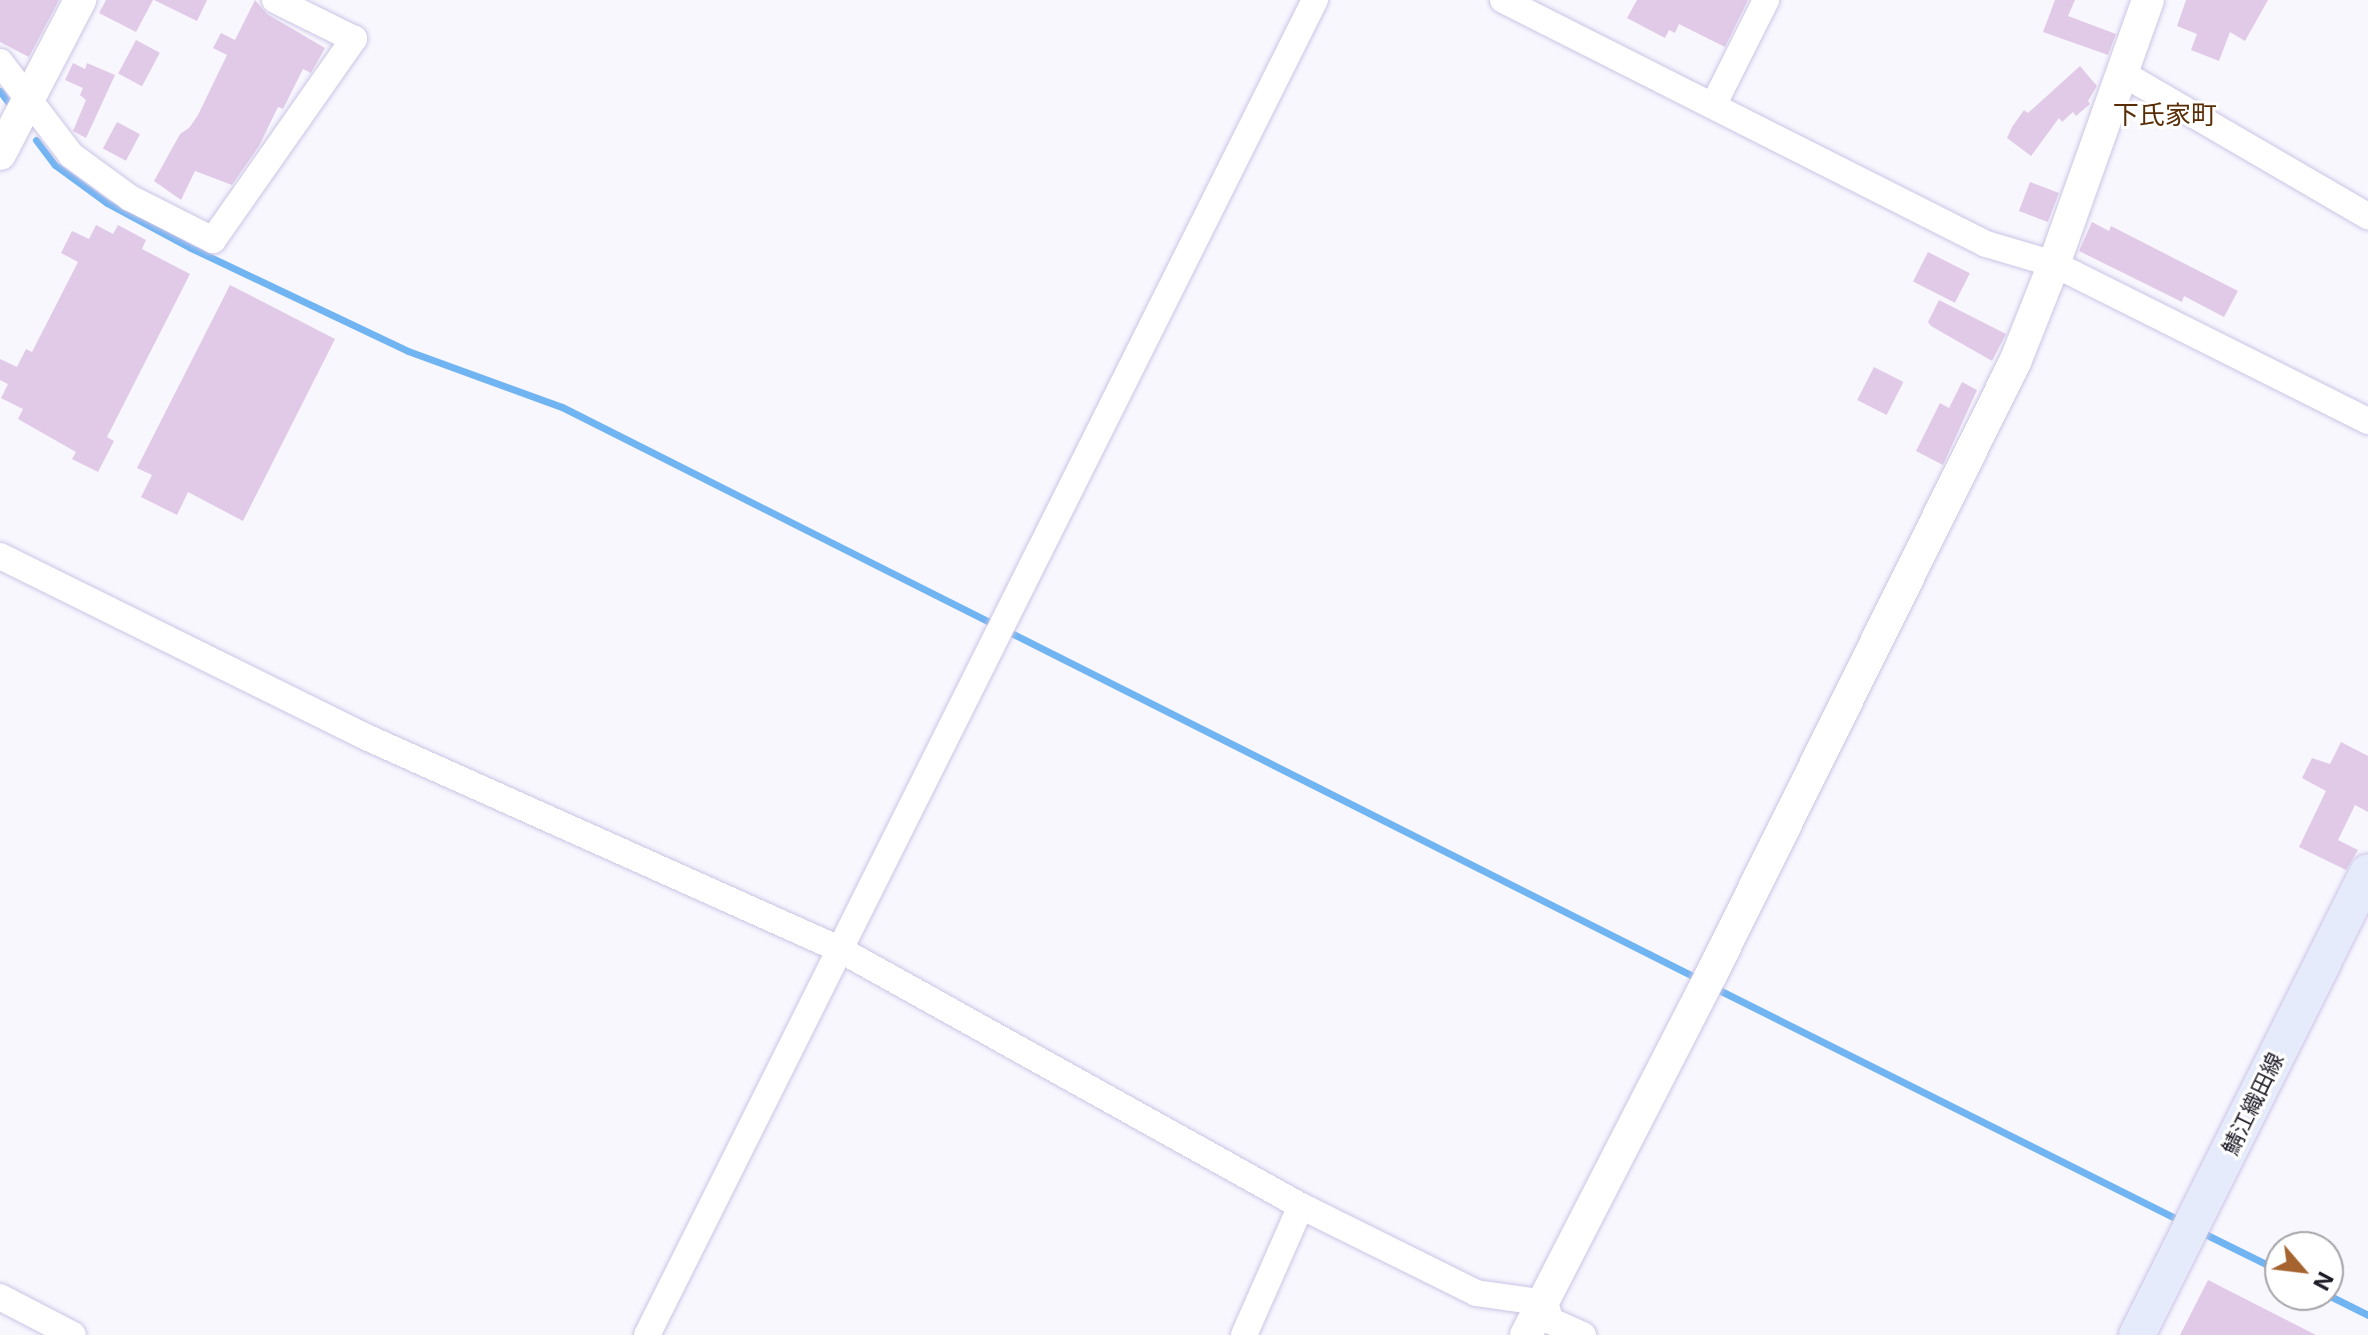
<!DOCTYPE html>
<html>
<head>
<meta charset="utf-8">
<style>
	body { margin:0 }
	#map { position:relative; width:2368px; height:1335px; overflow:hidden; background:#f8f7fe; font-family:Inter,"Noto Sans JP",sans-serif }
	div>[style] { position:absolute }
	.stream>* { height:7px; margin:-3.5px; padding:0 3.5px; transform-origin:3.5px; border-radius:3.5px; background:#71b4f2 }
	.building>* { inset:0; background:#e1cae7; transform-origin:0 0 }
	.roads { filter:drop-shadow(0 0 2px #ccc4e6) drop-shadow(0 0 2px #ccc4e6) }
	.minor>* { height:26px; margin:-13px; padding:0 13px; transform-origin:13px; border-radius:13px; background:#fff }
	.tertiary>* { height:32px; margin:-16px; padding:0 16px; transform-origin:16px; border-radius:16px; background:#fff }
	.secondary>* { height:36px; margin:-18px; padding:0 18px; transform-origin:18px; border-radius:18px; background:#e6ebfb }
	span { translate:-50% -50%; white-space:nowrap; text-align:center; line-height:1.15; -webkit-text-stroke:6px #fff; paint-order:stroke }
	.street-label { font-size:22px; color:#1e1b27 }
	.quarter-label { font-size:26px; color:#582d05 }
	.north { position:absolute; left:2264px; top:1231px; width:80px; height:80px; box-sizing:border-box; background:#fff; border:2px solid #a5a4a9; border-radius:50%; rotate:118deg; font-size:22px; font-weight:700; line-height:32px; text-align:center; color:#1e1b27 }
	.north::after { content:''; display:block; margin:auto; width:28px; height:36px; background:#a5642f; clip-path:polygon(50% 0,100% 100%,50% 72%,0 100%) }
</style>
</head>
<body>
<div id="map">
	<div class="stream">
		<i style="left:0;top:91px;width:22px;rotate:54deg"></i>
		<i style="left:36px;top:140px;width:31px;rotate:53deg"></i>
		<i style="left:55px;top:165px;width:64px;rotate:36.2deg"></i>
		<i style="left:107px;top:203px;width:95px;rotate:28.2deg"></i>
		<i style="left:191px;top:248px;width:240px;rotate:25.4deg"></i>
		<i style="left:408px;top:351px;width:164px;rotate:20deg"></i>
		<i style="left:562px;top:407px;width:1275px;rotate:26.71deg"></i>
		<i style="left:1715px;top:988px;width:523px;rotate:26.57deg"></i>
		<i style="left:2201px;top:1232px;width:88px;rotate:26.3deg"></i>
		<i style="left:2328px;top:1295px;width:45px;rotate:26.6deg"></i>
	</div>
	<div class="building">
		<i style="clip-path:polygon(0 0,59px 0,29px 57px,0 42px)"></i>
		<i style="clip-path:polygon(106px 0,153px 0,136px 32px,99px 13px)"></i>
		<i style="clip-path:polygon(154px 0,207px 0,197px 21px)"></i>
		<i style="clip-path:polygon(255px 0,267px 14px,325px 48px,311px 73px,303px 69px,283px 109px,278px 107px,259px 146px,232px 185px,195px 171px,181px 200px,154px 181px,180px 134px,189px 128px,198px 115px,227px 55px,213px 48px,221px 33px,235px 40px)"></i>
		<i style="clip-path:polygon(1637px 0,1748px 0,1725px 47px,1679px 24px,1675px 33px,1669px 30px,1665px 38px,1627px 18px)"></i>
		<i style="clip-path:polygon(2055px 0,2075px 0,2068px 16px,2116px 34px,2108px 55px,2043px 32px)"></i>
		<i style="clip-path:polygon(2186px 0,2268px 0,2245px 41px,2230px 32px,2219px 61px,2191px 50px,2197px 34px,2177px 26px)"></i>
		<i style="left:136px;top:40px;width:27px;height:38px;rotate:28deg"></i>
		<i style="clip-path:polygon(73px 63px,85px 69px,87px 63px,115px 75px,86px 138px,73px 131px,86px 100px,80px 95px,83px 88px,65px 80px)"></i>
		<i style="clip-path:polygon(2080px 66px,2097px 86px,2088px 101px,2090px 104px,2076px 116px,2073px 112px,2062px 122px,2059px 118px,2031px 156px,2007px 138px,2012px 127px,2024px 110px,2028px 113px)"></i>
		<i style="left:117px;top:122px;width:26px;height:30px;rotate:28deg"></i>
		<i style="left:2030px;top:182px;width:31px;height:31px;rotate:21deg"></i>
		<i style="clip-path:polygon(2092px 222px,2109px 231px,2111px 226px,2238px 291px,2224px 317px,2184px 296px,2182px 302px,2079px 251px)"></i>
		<i style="clip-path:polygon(96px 225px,113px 234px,118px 225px,146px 240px,142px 249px,190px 274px,107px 437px,114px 441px,98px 472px,72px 459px,76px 452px,18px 419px,23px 409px,1px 398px,8px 384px,0 380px,0 359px,17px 367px,26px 349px,32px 352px,78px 262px,61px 253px,72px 231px,89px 239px)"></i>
		<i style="left:1928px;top:252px;width:47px;height:33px;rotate:27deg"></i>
		<i style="clip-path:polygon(230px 285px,335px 339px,243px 521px,188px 492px,177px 515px,141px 497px,152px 475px,137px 468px)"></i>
		<i style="clip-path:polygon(1939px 300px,2006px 334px,1992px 361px,1931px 326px,1928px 322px)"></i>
		<i style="left:1874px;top:367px;width:33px;height:37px;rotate:27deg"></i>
		<i style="clip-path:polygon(1962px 382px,1977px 390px,1943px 465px,1916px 451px,1940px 403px,1949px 408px)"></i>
		<i style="clip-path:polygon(2341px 742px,2368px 756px,2368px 812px,2355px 805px,2338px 840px,2358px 850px,2346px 870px,2299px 847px,2326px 791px,2302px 778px,2312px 758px,2330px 764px)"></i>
		<i style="clip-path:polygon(2208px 1280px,2316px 1335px,2180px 1335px)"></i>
	</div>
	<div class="roads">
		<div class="minor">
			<i style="left:1503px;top:0;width:541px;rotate:26.8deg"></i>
			<i style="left:1986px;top:244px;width:71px;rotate:16.4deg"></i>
			<i style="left:2054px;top:264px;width:351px;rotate:26.6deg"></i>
			<i style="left:0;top:62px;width:117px;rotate:52.6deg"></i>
			<i style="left:71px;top:155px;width:73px;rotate:36.1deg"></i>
			<i style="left:130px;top:198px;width:93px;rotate:26.8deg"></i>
			<i style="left:213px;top:240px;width:246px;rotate:-55deg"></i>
			<i style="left:354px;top:39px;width:88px;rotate:-153.7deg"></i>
			<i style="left:2122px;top:73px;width:285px;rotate:30.2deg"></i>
			<i style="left:1713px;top:106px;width:119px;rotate:-63.4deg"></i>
			<i style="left:0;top:556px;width:408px;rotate:26.3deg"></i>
			<i style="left:366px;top:737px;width:518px;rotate:24.14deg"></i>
			<i style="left:839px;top:949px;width:529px;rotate:29.09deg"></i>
			<i style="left:1301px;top:1206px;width:195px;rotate:26.4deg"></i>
			<i style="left:1476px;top:1293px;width:70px;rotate:8.2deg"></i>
			<i style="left:1545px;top:1303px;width:19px;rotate:72deg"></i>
			<i style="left:1551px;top:1321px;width:35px;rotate:24deg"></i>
			<i style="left:0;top:1297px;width:82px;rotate:27.5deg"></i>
			<i style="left:647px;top:1335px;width:1493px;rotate:-63.42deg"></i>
			<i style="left:1244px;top:1335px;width:141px;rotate:-66.2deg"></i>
		</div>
		<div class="tertiary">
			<i style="left:0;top:154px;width:174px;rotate:-62.5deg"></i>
			<i style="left:1526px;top:1335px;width:405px;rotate:-62.8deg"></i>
			<i style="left:1711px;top:975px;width:684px;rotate:-63.62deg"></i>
			<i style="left:2015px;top:362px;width:105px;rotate:-68.3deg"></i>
			<i style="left:2054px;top:264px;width:280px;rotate:-70.4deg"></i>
		</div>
		<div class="secondary">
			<i style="left:2137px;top:1335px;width:517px;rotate:-63.48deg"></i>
		</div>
	</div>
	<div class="street-label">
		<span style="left:2253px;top:1104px;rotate:-64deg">鯖江織田線</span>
	</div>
	<div class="quarter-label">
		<span style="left:2165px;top:115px">下氏家町</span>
	</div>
	<div class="north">N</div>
</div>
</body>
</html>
